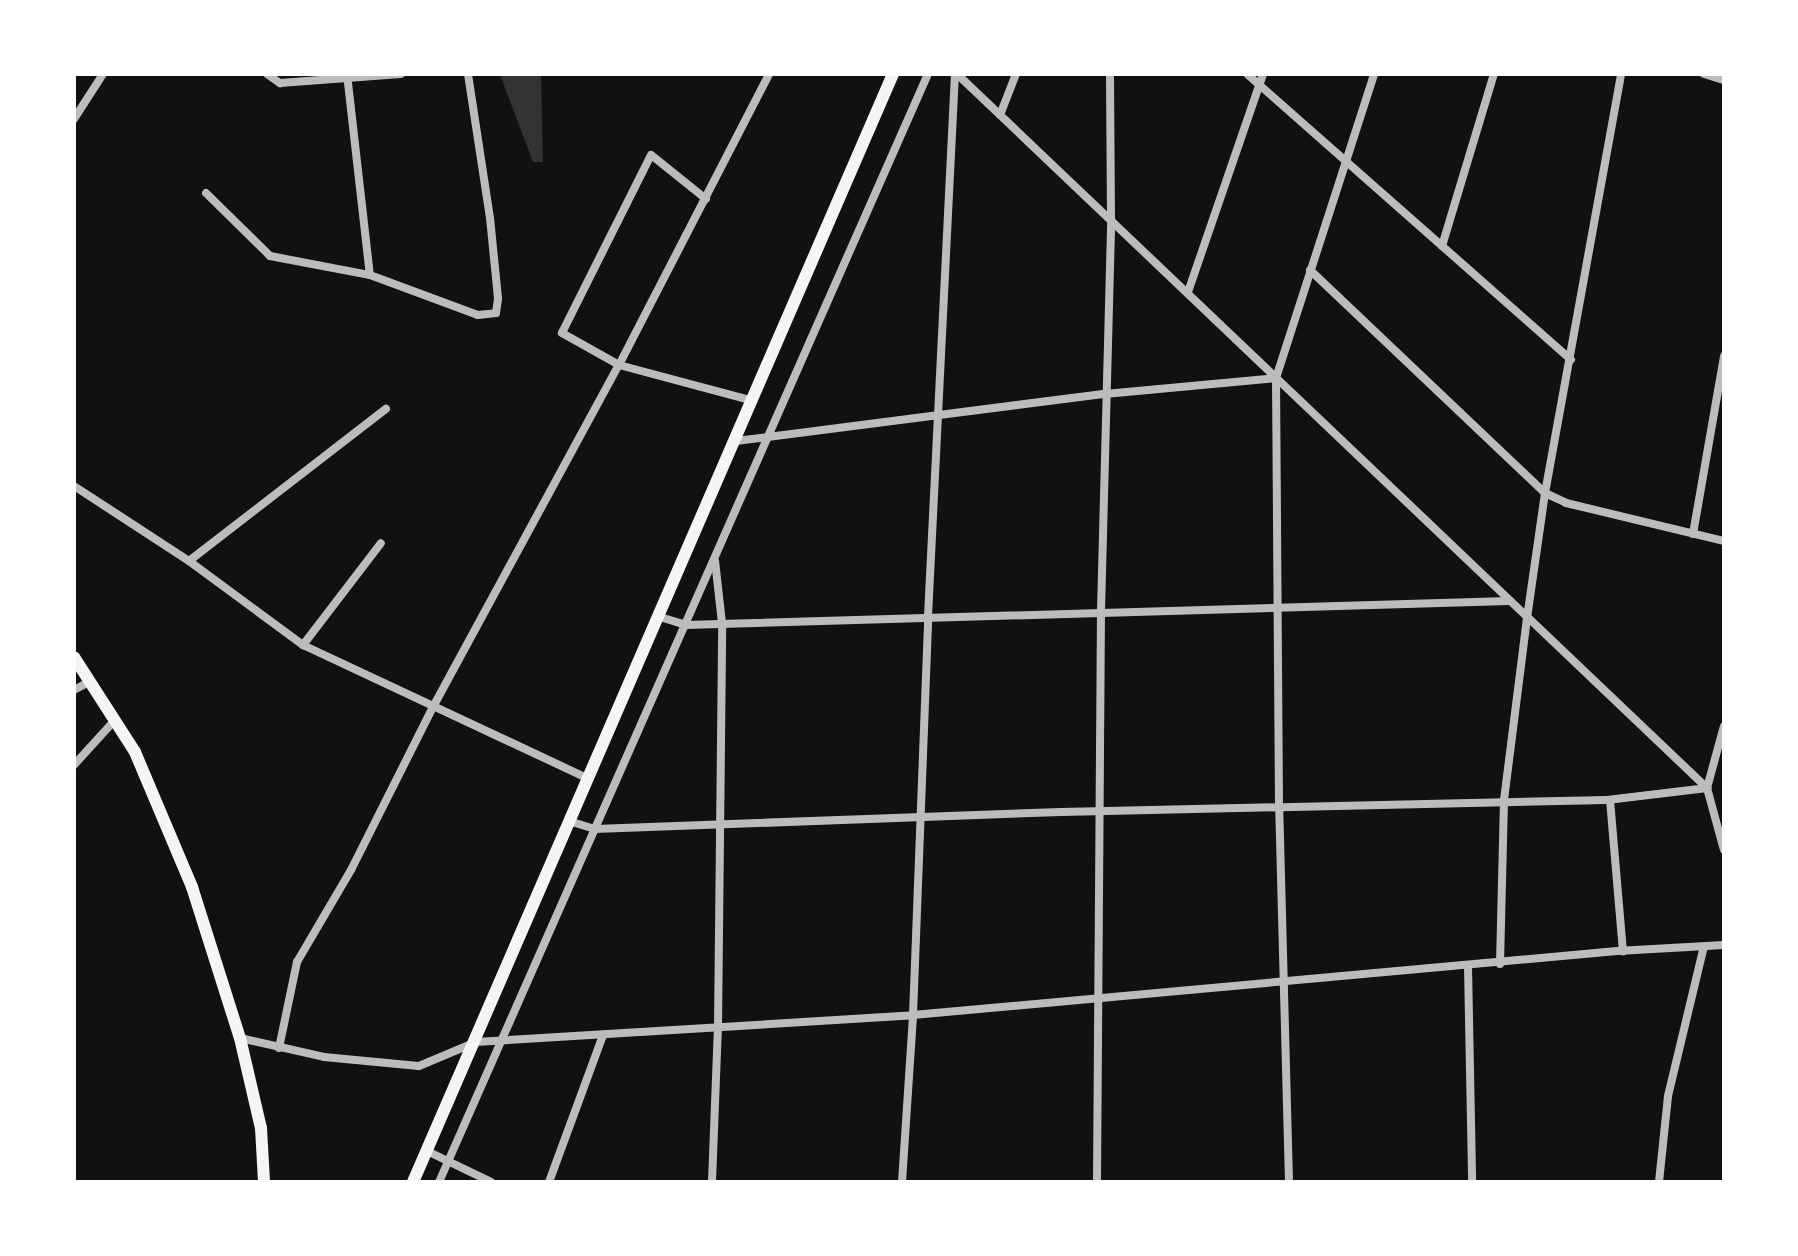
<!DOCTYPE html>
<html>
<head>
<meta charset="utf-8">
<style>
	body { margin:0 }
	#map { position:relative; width:1798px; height:1256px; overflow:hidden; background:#111; font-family:Mulish,sans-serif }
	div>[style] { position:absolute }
	.water>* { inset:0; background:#333 }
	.minor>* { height:8px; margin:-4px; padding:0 4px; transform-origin:4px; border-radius:4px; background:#bcbcbc }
	.primary>* { height:12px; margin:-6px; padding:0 6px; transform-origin:6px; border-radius:6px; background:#f5f5f5 }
	.trunk>* { height:12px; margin:-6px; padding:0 6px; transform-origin:6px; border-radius:6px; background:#f5f5f5 }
	span { translate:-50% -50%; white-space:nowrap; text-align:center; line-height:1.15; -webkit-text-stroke:6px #fff; paint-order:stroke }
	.frame { position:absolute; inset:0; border:76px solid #fff; pointer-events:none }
</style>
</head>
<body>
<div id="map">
	<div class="water">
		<i style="clip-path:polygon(541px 74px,543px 162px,533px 162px,500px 75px)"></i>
	</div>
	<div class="minor">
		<i style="left:267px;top:74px;width:16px;rotate:35deg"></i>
		<i style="left:280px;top:83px;width:121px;rotate:-4.3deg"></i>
		<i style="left:347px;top:74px;width:202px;rotate:83.5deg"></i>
		<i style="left:957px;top:74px;width:1036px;rotate:43.59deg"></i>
		<i style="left:1707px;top:788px;width:64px;rotate:74.7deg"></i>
		<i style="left:1247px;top:74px;width:432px;rotate:41.4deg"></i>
		<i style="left:1704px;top:74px;width:21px;rotate:17deg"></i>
		<i style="left:1000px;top:115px;width:44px;rotate:-68.7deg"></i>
		<i style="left:74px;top:119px;width:54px;rotate:-57.2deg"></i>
		<i style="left:206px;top:193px;width:90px;rotate:44.5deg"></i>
		<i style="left:270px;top:256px;width:102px;rotate:10.8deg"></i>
		<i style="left:370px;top:275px;width:115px;rotate:20.3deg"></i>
		<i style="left:478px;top:315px;width:18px;rotate:-6deg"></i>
		<i style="left:496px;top:313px;width:15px;rotate:-82deg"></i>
		<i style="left:498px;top:298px;width:80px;rotate:-95.7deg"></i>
		<i style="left:490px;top:218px;width:146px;rotate:-98.7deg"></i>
		<i style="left:706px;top:199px;width:70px;rotate:-141.3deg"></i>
		<i style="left:651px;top:155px;width:199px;rotate:116.6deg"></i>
		<i style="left:562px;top:333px;width:65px;rotate:29.3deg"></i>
		<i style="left:619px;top:365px;width:139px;rotate:15deg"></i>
		<i style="left:1442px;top:246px;width:180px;rotate:-73.2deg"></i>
		<i style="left:1310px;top:270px;width:324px;rotate:43.5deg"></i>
		<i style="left:1545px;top:493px;width:23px;rotate:25deg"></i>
		<i style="left:1566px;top:503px;width:163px;rotate:13.5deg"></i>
		<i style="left:1188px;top:292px;width:231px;rotate:-71deg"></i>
		<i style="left:736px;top:441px;width:372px;rotate:-7.3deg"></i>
		<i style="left:1105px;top:394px;width:172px;rotate:-5.3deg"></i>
		<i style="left:74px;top:486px;width:137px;rotate:33.1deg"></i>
		<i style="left:189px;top:561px;width:142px;rotate:36.4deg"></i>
		<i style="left:303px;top:645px;width:316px;rotate:25.1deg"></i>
		<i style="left:1693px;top:534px;width:181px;rotate:-80.1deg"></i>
		<i style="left:189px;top:561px;width:249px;rotate:-37.7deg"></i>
		<i style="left:660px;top:617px;width:27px;rotate:17deg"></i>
		<i style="left:686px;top:625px;width:823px;rotate:-1.67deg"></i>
		<i style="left:303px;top:645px;width:128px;rotate:-52.6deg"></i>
		<i style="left:74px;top:690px;width:19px;rotate:-28deg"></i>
		<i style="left:74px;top:765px;width:61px;rotate:-47.7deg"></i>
		<i style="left:1610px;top:800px;width:152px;rotate:85.1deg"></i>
		<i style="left:572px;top:822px;width:24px;rotate:17deg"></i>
		<i style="left:595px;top:829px;width:466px;rotate:-2.1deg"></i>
		<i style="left:1061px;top:812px;width:546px;rotate:-1.26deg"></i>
		<i style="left:1607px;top:800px;width:101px;rotate:-6.8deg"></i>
		<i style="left:1707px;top:788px;width:64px;rotate:-74.7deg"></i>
		<i style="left:1500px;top:964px;width:164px;rotate:-88.6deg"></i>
		<i style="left:1504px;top:800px;width:183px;rotate:-82.8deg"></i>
		<i style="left:1527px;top:618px;width:126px;rotate:-81.8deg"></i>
		<i style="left:1545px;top:493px;width:426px;rotate:-79.7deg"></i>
		<i style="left:1468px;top:966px;width:216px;rotate:88.9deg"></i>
		<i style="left:240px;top:1038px;width:86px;rotate:12.7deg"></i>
		<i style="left:324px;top:1057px;width:95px;rotate:5.4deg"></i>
		<i style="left:419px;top:1066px;width:62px;rotate:-22.8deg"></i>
		<i style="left:476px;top:1042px;width:438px;rotate:-3.5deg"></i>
		<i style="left:913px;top:1015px;width:707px;rotate:-5.19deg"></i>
		<i style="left:1617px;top:951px;width:107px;rotate:-3.2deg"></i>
		<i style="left:279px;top:1048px;width:88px;rotate:-78.2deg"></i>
		<i style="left:297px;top:962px;width:107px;rotate:-59.6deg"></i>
		<i style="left:351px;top:870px;width:182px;rotate:-63.3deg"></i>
		<i style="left:433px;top:707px;width:389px;rotate:-61.5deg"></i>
		<i style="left:619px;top:365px;width:327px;rotate:-62.7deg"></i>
		<i style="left:427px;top:1151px;width:71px;rotate:25.8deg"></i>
		<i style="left:439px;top:1182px;width:1211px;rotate:-66.19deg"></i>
		<i style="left:549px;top:1182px;width:157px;rotate:-69.8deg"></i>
		<i style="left:712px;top:1182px;width:154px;rotate:-87.8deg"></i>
		<i style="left:718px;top:1028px;width:405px;rotate:-89.4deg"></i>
		<i style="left:722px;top:623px;width:62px;rotate:-96.4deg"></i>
		<i style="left:902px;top:1182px;width:167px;rotate:-86.2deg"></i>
		<i style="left:913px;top:1015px;width:399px;rotate:-87.8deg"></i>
		<i style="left:928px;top:616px;width:543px;rotate:-87.15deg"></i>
		<i style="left:1097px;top:1182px;width:571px;rotate:-89.6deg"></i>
		<i style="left:1101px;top:611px;width:392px;rotate:-88.5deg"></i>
		<i style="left:1111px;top:219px;width:145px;rotate:-90.4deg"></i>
		<i style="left:1289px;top:1182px;width:375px;rotate:-91.5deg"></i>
		<i style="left:1279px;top:807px;width:429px;rotate:-90.4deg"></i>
		<i style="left:1276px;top:378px;width:319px;rotate:-72.1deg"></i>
		<i style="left:1659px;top:1182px;width:86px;rotate:-84deg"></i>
		<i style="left:1668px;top:1096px;width:154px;rotate:-76.5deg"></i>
	</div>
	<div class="primary">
		<i style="left:413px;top:1182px;width:1208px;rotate:-66.58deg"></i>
	</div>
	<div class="trunk">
		<i style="left:74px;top:657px;width:113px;rotate:57.3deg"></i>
		<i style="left:135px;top:752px;width:147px;rotate:67.1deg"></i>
		<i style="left:192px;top:887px;width:158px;rotate:72.4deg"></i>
		<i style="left:240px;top:1038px;width:92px;rotate:76.9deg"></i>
		<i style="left:261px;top:1128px;width:54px;rotate:86.8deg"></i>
	</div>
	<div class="frame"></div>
</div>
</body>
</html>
